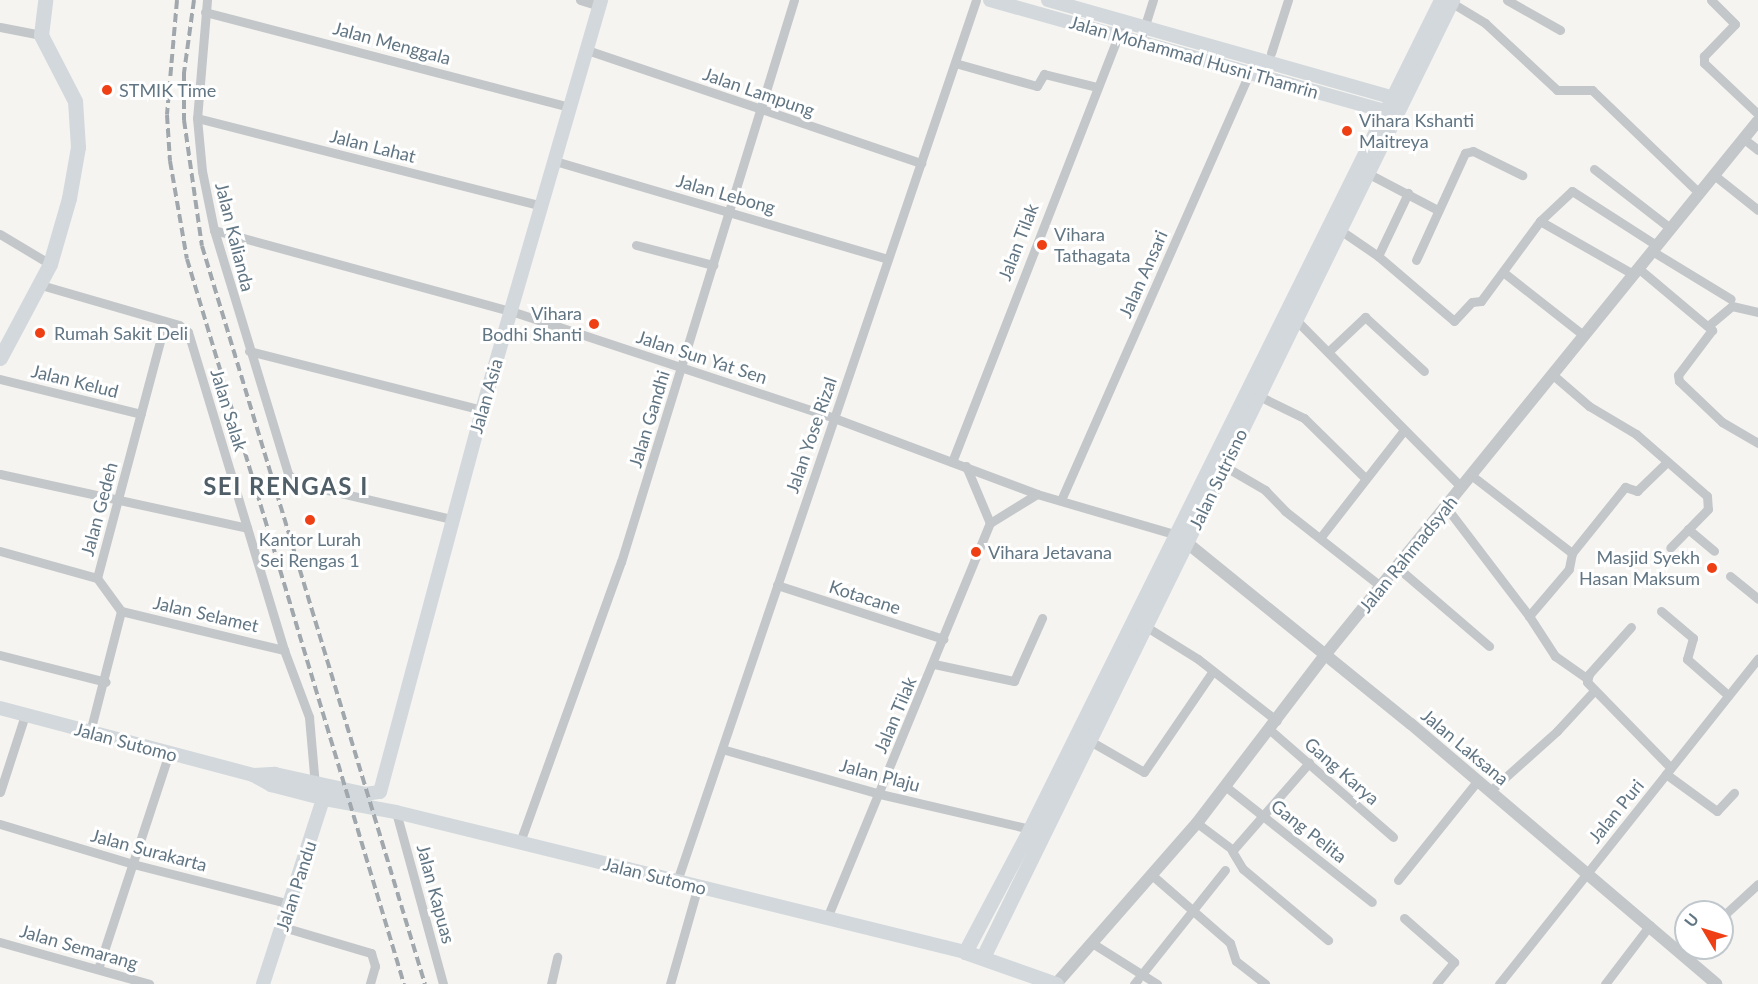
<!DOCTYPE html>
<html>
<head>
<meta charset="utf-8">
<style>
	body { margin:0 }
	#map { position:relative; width:1758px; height:984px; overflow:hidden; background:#f5f4f0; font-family:Lato,sans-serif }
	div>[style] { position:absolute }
	.minor>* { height:9px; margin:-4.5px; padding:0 4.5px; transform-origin:4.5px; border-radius:4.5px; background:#c3c7ca }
	.tertiary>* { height:12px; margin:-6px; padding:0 6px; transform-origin:6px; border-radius:6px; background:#c3c7ca }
	.secondary>* { height:14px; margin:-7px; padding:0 7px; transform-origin:7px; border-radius:7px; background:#d2d8dc }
	.primary>* { height:15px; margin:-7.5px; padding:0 7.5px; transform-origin:7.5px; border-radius:7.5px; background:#d2d8dc }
	.rail>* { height:4px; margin-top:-2px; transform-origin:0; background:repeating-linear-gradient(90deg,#a1a8ad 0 9px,transparent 0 13.5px) }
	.dots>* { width:16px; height:16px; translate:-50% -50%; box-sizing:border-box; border:3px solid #fff; border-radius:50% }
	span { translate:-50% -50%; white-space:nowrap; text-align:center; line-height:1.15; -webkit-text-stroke:6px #fff; paint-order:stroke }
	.street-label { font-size:18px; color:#617583 }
	.poi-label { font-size:18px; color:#617583 }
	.left { translate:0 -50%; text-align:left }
	.right { translate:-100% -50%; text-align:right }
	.district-label { font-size:24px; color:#505e68; font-weight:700; letter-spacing:1.5px }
	.north { position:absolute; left:1674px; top:900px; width:60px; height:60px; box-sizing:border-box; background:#fff; border:2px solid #c0c8cd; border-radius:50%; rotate:308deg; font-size:16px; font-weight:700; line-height:24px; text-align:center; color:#617583 }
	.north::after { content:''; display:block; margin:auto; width:21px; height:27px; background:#ef4015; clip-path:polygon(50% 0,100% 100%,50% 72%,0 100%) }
</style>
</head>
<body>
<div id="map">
	<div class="minor">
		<i style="left:207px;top:0;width:118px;rotate:94.8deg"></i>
		<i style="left:197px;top:118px;width:53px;rotate:84.6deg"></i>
		<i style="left:202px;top:171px;width:60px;rotate:78.5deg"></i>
		<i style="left:214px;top:230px;width:255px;rotate:73.1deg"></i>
		<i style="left:288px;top:474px;width:13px;rotate:42deg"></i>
		<i style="left:298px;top:483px;width:158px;rotate:13.2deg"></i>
		<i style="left:580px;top:0;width:21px;rotate:17deg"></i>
		<i style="left:1507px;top:0;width:61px;rotate:29.5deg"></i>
		<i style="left:1711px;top:0;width:34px;rotate:45deg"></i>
		<i style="left:1735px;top:24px;width:45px;rotate:134.1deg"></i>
		<i style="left:1704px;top:56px;width:7px;rotate:90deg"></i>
		<i style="left:1704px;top:63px;width:74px;rotate:43.4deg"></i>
		<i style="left:1452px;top:3px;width:39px;rotate:31deg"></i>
		<i style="left:1485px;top:23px;width:98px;rotate:42.9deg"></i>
		<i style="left:1557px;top:90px;width:35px"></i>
		<i style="left:1592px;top:90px;width:149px;rotate:43.9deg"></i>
		<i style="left:205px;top:12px;width:378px;rotate:14.6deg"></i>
		<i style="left:0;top:27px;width:42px;rotate:11deg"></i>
		<i style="left:1140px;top:41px;width:43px;rotate:-72.4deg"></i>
		<i style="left:587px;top:50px;width:353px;rotate:18.7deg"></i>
		<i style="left:1271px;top:53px;width:56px;rotate:-72.2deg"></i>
		<i style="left:955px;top:63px;width:85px;rotate:15.7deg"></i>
		<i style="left:1037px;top:86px;width:14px;rotate:-60deg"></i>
		<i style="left:1044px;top:74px;width:55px;rotate:13.8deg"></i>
		<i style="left:197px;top:118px;width:355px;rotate:14.3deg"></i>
		<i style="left:1744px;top:139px;width:18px;rotate:38deg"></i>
		<i style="left:555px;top:161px;width:347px;rotate:16.4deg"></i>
		<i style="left:1594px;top:169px;width:96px;rotate:37.8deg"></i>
		<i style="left:1369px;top:174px;width:78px;rotate:27.6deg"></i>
		<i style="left:1714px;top:175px;width:56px;rotate:38.5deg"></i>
		<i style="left:1540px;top:221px;width:107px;rotate:29.7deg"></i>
		<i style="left:214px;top:230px;width:308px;rotate:15.3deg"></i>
		<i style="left:511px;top:311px;width:340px;rotate:18.3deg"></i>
		<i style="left:834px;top:418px;width:217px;rotate:20.5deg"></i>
		<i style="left:1037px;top:494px;width:143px;rotate:16.3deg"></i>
		<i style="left:1340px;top:230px;width:46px;rotate:34.4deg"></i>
		<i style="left:1378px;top:256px;width:100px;rotate:40.5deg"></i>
		<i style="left:1454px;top:321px;width:26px;rotate:-47deg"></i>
		<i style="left:1472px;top:302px;width:9px;rotate:-6deg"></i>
		<i style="left:1481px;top:301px;width:99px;rotate:-53.6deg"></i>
		<i style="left:1540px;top:221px;width:44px;rotate:-43.2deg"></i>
		<i style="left:1572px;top:191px;width:100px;rotate:32.7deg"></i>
		<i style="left:0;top:234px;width:58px;rotate:31deg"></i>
		<i style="left:636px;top:245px;width:80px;rotate:14.6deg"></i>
		<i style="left:1652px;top:251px;width:92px;rotate:31.3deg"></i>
		<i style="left:1378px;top:256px;width:70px;rotate:-64.5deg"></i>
		<i style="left:1416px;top:260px;width:118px;rotate:-65.4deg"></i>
		<i style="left:1465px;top:153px;width:8px;rotate:-14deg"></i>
		<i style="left:1473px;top:151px;width:55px;rotate:26.1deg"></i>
		<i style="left:1638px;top:268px;width:97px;rotate:40deg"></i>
		<i style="left:1712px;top:330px;width:56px;rotate:127.1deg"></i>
		<i style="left:1678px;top:375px;width:6px;rotate:81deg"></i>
		<i style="left:1679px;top:381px;width:59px;rotate:43.6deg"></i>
		<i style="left:1722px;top:422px;width:42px;rotate:30.3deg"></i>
		<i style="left:1503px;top:272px;width:102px;rotate:38.2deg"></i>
		<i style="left:41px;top:285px;width:144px;rotate:16.2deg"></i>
		<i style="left:179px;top:325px;width:11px;rotate:38deg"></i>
		<i style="left:188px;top:332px;width:332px;rotate:73.2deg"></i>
		<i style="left:284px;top:650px;width:72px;rotate:69.5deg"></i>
		<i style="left:309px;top:717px;width:69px;rotate:85deg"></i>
		<i style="left:1295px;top:319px;width:236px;rotate:45.3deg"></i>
		<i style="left:1708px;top:326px;width:31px;rotate:-40deg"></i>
		<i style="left:1732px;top:306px;width:27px;rotate:13deg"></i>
		<i style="left:249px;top:351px;width:240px;rotate:14.2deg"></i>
		<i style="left:1329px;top:351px;width:50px;rotate:-43.4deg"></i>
		<i style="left:1365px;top:317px;width:80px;rotate:42.5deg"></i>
		<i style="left:1553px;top:375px;width:48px;rotate:40.7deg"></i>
		<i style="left:1589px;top:406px;width:55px;rotate:30.8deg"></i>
		<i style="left:1636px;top:434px;width:94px;rotate:41.1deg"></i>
		<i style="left:1707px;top:496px;width:13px;rotate:86deg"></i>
		<i style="left:1708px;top:509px;width:54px;rotate:134.3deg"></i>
		<i style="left:0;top:379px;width:145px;rotate:13.9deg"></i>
		<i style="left:1259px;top:396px;width:50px;rotate:26.1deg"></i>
		<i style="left:1304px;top:418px;width:86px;rotate:44.5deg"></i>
		<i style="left:952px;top:462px;width:474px;rotate:-68.7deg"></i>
		<i style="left:966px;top:466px;width:62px;rotate:67.2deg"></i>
		<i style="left:1224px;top:466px;width:48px;rotate:30.3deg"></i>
		<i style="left:1265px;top:490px;width:29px;rotate:46deg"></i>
		<i style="left:1285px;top:511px;width:125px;rotate:38.2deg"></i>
		<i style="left:0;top:474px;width:253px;rotate:12.3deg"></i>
		<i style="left:1471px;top:475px;width:128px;rotate:37.7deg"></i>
		<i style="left:1572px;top:553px;width:16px;rotate:101deg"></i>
		<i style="left:1569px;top:569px;width:62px;rotate:130.4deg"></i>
		<i style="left:1529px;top:616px;width:48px;rotate:57deg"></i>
		<i style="left:1555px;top:656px;width:39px;rotate:35deg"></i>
		<i style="left:1061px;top:500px;width:471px;rotate:-66.2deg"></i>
		<i style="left:1446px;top:507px;width:137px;rotate:52.7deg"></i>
		<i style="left:1688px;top:529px;width:34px;rotate:40deg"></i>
		<i style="left:1320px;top:538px;width:137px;rotate:-52.1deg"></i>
		<i style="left:0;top:551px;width:101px;rotate:15.6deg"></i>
		<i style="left:1572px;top:553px;width:85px;rotate:-51.2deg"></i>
		<i style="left:1625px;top:487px;width:13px;rotate:18deg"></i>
		<i style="left:1637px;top:491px;width:42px;rotate:-44deg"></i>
		<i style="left:1398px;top:568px;width:120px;rotate:40.6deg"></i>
		<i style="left:1730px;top:576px;width:36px;rotate:39deg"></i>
		<i style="left:97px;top:578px;width:265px;rotate:-75.1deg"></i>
		<i style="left:777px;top:585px;width:175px;rotate:18deg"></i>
		<i style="left:121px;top:611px;width:168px;rotate:13.5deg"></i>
		<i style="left:1661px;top:611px;width:42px;rotate:40.2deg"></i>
		<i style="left:1693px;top:638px;width:22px;rotate:106deg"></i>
		<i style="left:1687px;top:659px;width:55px;rotate:41.3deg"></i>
		<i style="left:1145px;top:626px;width:62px;rotate:31.9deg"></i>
		<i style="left:1198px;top:659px;width:100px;rotate:38.1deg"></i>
		<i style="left:1631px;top:627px;width:63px;rotate:131.8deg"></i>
		<i style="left:1589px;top:674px;width:8px;rotate:104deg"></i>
		<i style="left:1587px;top:682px;width:119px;rotate:45.7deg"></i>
		<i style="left:0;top:655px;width:109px;rotate:14.3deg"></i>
		<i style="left:934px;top:664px;width:82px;rotate:12deg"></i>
		<i style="left:1014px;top:681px;width:69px;rotate:-66deg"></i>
		<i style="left:1270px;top:730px;width:163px;rotate:41deg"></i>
		<i style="left:90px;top:732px;width:125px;rotate:-75.6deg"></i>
		<i style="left:121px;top:611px;width:41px;rotate:-126deg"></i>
		<i style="left:1090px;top:741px;width:62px;rotate:29.9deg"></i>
		<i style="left:1144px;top:772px;width:122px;rotate:-55.7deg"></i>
		<i style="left:722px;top:749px;width:164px;rotate:15.9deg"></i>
		<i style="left:880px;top:794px;width:154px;rotate:13.1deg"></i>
		<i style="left:1666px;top:774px;width:63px;rotate:36deg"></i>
		<i style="left:1717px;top:811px;width:25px;rotate:-47deg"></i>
		<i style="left:1225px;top:786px;width:187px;rotate:38.3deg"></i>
		<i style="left:1490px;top:791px;width:90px;rotate:-41.8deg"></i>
		<i style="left:1557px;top:731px;width:53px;rotate:-47.3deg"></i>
		<i style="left:0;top:792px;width:81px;rotate:-72deg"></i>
		<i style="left:396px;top:812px;width:178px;rotate:74.7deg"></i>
		<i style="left:1197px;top:823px;width:45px;rotate:36.9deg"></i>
		<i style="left:1233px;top:850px;width:116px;rotate:-48.9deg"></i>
		<i style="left:0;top:824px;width:139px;rotate:16.7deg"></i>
		<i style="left:133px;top:864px;width:162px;rotate:14.3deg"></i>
		<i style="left:520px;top:842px;width:298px;rotate:-70.2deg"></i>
		<i style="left:621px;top:562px;width:588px;rotate:-72.89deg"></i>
		<i style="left:1232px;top:851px;width:21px;rotate:59deg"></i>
		<i style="left:1243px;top:869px;width:111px;rotate:39.9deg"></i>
		<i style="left:1153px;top:876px;width:102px;rotate:41deg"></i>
		<i style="left:1230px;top:943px;width:19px;rotate:72deg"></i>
		<i style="left:1236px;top:961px;width:37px;rotate:38deg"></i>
		<i style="left:1398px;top:880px;width:128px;rotate:-51.3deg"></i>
		<i style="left:677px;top:881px;width:930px;rotate:-71.25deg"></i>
		<i style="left:1722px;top:917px;width:49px;rotate:-42.5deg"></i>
		<i style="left:827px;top:918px;width:427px;rotate:-67.6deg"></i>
		<i style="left:990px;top:523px;width:55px;rotate:-31.7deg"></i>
		<i style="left:1404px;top:918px;width:67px;rotate:41.3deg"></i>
		<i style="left:1454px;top:962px;width:28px;rotate:129deg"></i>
		<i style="left:283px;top:927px;width:92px;rotate:16.5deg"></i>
		<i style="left:371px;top:953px;width:14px;rotate:73deg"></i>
		<i style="left:375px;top:966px;width:19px;rotate:106deg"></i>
		<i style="left:0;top:942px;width:155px;rotate:15.7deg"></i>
		<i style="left:1092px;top:943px;width:77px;rotate:32.2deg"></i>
		<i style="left:1685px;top:957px;width:12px;rotate:-48deg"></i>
		<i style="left:98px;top:969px;width:227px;rotate:-71.8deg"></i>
		<i style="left:1142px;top:974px;width:133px;rotate:-51.4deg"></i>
		<i style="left:551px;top:984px;width:28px;rotate:-77deg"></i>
		<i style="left:670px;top:984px;width:102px;rotate:-74.1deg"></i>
		<i style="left:1134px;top:984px;width:6px;rotate:-51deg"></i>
		<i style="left:1499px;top:984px;width:416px;rotate:-51.5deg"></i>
		<i style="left:1605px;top:984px;width:74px;rotate:-52.7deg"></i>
	</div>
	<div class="tertiary">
		<i style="left:1186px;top:542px;width:289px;rotate:39deg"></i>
		<i style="left:1411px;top:724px;width:401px;rotate:40.4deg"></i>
		<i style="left:1056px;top:984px;width:214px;rotate:-48.8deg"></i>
		<i style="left:1197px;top:823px;width:211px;rotate:-52.7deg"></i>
		<i style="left:1325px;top:655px;width:687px;rotate:-50.96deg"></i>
	</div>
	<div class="secondary">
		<i style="left:990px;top:0;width:422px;rotate:15.7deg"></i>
		<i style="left:1048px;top:0;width:367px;rotate:15.8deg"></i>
		<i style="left:0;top:708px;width:262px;rotate:14.8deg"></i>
		<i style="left:253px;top:775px;width:21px;rotate:29deg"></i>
		<i style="left:271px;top:785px;width:56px;rotate:14.5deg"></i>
		<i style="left:325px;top:799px;width:72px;rotate:10.4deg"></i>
		<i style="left:396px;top:812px;width:586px;rotate:13.82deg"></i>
		<i style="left:253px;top:775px;width:22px;rotate:-3deg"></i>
		<i style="left:275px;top:774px;width:92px;rotate:12.5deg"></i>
		<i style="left:365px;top:794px;width:15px;rotate:-8deg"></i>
		<i style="left:380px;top:792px;width:395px;rotate:-75deg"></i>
		<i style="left:482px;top:410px;width:427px;rotate:-73.8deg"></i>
		<i style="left:263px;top:984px;width:204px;rotate:-72deg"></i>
	</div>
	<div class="primary">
		<i style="left:0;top:358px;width:106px;rotate:-62deg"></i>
		<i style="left:50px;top:264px;width:69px;rotate:-73.9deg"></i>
		<i style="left:69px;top:198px;width:52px;rotate:-80deg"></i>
		<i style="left:78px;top:147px;width:46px;rotate:-93.7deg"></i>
		<i style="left:75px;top:101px;width:74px;rotate:-117.3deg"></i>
		<i style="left:41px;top:35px;width:35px;rotate:-83deg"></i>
		<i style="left:983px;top:957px;width:1066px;rotate:-63.89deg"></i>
		<i style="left:1056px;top:984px;width:96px;rotate:-160.6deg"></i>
		<i style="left:965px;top:952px;width:139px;rotate:-62.1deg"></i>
		<i style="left:1030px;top:829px;width:925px;rotate:-63.63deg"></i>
	</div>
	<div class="rail">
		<i style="left:177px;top:0;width:115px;rotate:95deg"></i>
		<i style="left:167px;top:115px;width:46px;rotate:86.3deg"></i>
		<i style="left:170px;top:161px;width:99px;rotate:80.2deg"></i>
		<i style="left:187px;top:259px;width:757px;rotate:73.34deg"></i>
		<i style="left:194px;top:0;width:74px;rotate:97.8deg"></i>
		<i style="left:184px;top:73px;width:47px;rotate:90deg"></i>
		<i style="left:184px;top:120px;width:127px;rotate:81.9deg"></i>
		<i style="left:202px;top:246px;width:771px;rotate:73.19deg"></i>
	</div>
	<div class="dots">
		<i style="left:107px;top:90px;background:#ef4015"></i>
		<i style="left:1347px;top:131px;background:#ef4015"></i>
		<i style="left:1042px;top:245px;background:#ef4015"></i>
		<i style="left:594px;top:324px;background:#ef4015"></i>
		<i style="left:40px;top:333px;background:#ef4015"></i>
		<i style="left:310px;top:520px;background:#ef4015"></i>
		<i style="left:976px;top:552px;background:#ef4015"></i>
		<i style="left:1712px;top:568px;background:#ef4015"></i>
	</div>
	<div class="street-label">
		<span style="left:392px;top:43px;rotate:15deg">Jalan Menggala</span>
		<span style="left:1194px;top:57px;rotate:16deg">Jalan Mohammad Husni Thamrin</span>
		<span style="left:759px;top:92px;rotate:19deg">Jalan Lampung</span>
		<span style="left:373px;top:146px;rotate:14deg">Jalan Lahat</span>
		<span style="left:726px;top:194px;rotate:16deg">Jalan Lebong</span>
		<span style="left:235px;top:237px;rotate:76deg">Jalan Kalianda</span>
		<span style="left:1018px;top:242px;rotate:-69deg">Jalan Tilak</span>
		<span style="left:1143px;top:274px;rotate:-66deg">Jalan Ansari</span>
		<span style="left:702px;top:357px;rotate:18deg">Jalan Sun Yat Sen</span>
		<span style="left:75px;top:381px;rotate:14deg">Jalan Kelud</span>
		<span style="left:486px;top:396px;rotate:-74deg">Jalan Asia</span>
		<span style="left:229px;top:410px;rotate:73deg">Jalan Salak</span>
		<span style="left:649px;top:419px;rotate:-73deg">Jalan Gandhi</span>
		<span style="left:811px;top:435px;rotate:-71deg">Jalan Yose Rizal</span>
		<span style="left:1218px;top:479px;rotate:-64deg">Jalan Sutrisno</span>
		<span style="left:99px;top:509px;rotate:-75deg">Jalan Gedeh</span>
		<span style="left:1408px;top:554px;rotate:-51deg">Jalan Rahmadsyah</span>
		<span style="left:865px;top:597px;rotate:18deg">Kotacane</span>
		<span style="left:206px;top:614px;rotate:13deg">Jalan Selamet</span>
		<span style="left:895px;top:715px;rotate:-67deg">Jalan Tilak</span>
		<span style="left:126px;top:742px;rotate:15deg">Jalan Sutomo</span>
		<span style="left:1465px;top:747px;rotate:40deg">Jalan Laksana</span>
		<span style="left:1342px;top:771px;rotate:41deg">Gang Karya</span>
		<span style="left:880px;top:775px;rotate:15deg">Jalan Plaju</span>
		<span style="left:1616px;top:811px;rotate:-51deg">Jalan Puri</span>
		<span style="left:1309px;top:831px;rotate:38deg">Gang Pelita</span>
		<span style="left:149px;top:850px;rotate:15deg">Jalan Surakarta</span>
		<span style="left:655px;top:876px;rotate:14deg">Jalan Sutomo</span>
		<span style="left:296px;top:886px;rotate:-72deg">Jalan Pandu</span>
		<span style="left:436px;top:894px;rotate:75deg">Jalan Kapuas</span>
		<span style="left:79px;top:947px;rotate:16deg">Jalan Semarang</span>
	</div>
	<div class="poi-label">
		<span class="left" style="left:119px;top:90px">STMIK Time</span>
		<span class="left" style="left:1359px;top:131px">Vihara Kshanti<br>Maitreya</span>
		<span class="left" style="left:1054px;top:245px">Vihara<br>Tathagata</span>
		<span class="right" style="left:582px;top:324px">Vihara<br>Bodhi Shanti</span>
		<span class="left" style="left:54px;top:333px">Rumah Sakit Deli</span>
		<span style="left:310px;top:550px">Kantor Lurah<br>Sei Rengas 1</span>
		<span class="left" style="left:988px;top:552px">Vihara Jetavana</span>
		<span class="right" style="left:1700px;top:568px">Masjid Syekh<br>Hasan Maksum</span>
	</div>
	<div class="district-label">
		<span style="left:286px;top:486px">SEI RENGAS I</span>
	</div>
	<div class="north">U</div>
</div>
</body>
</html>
